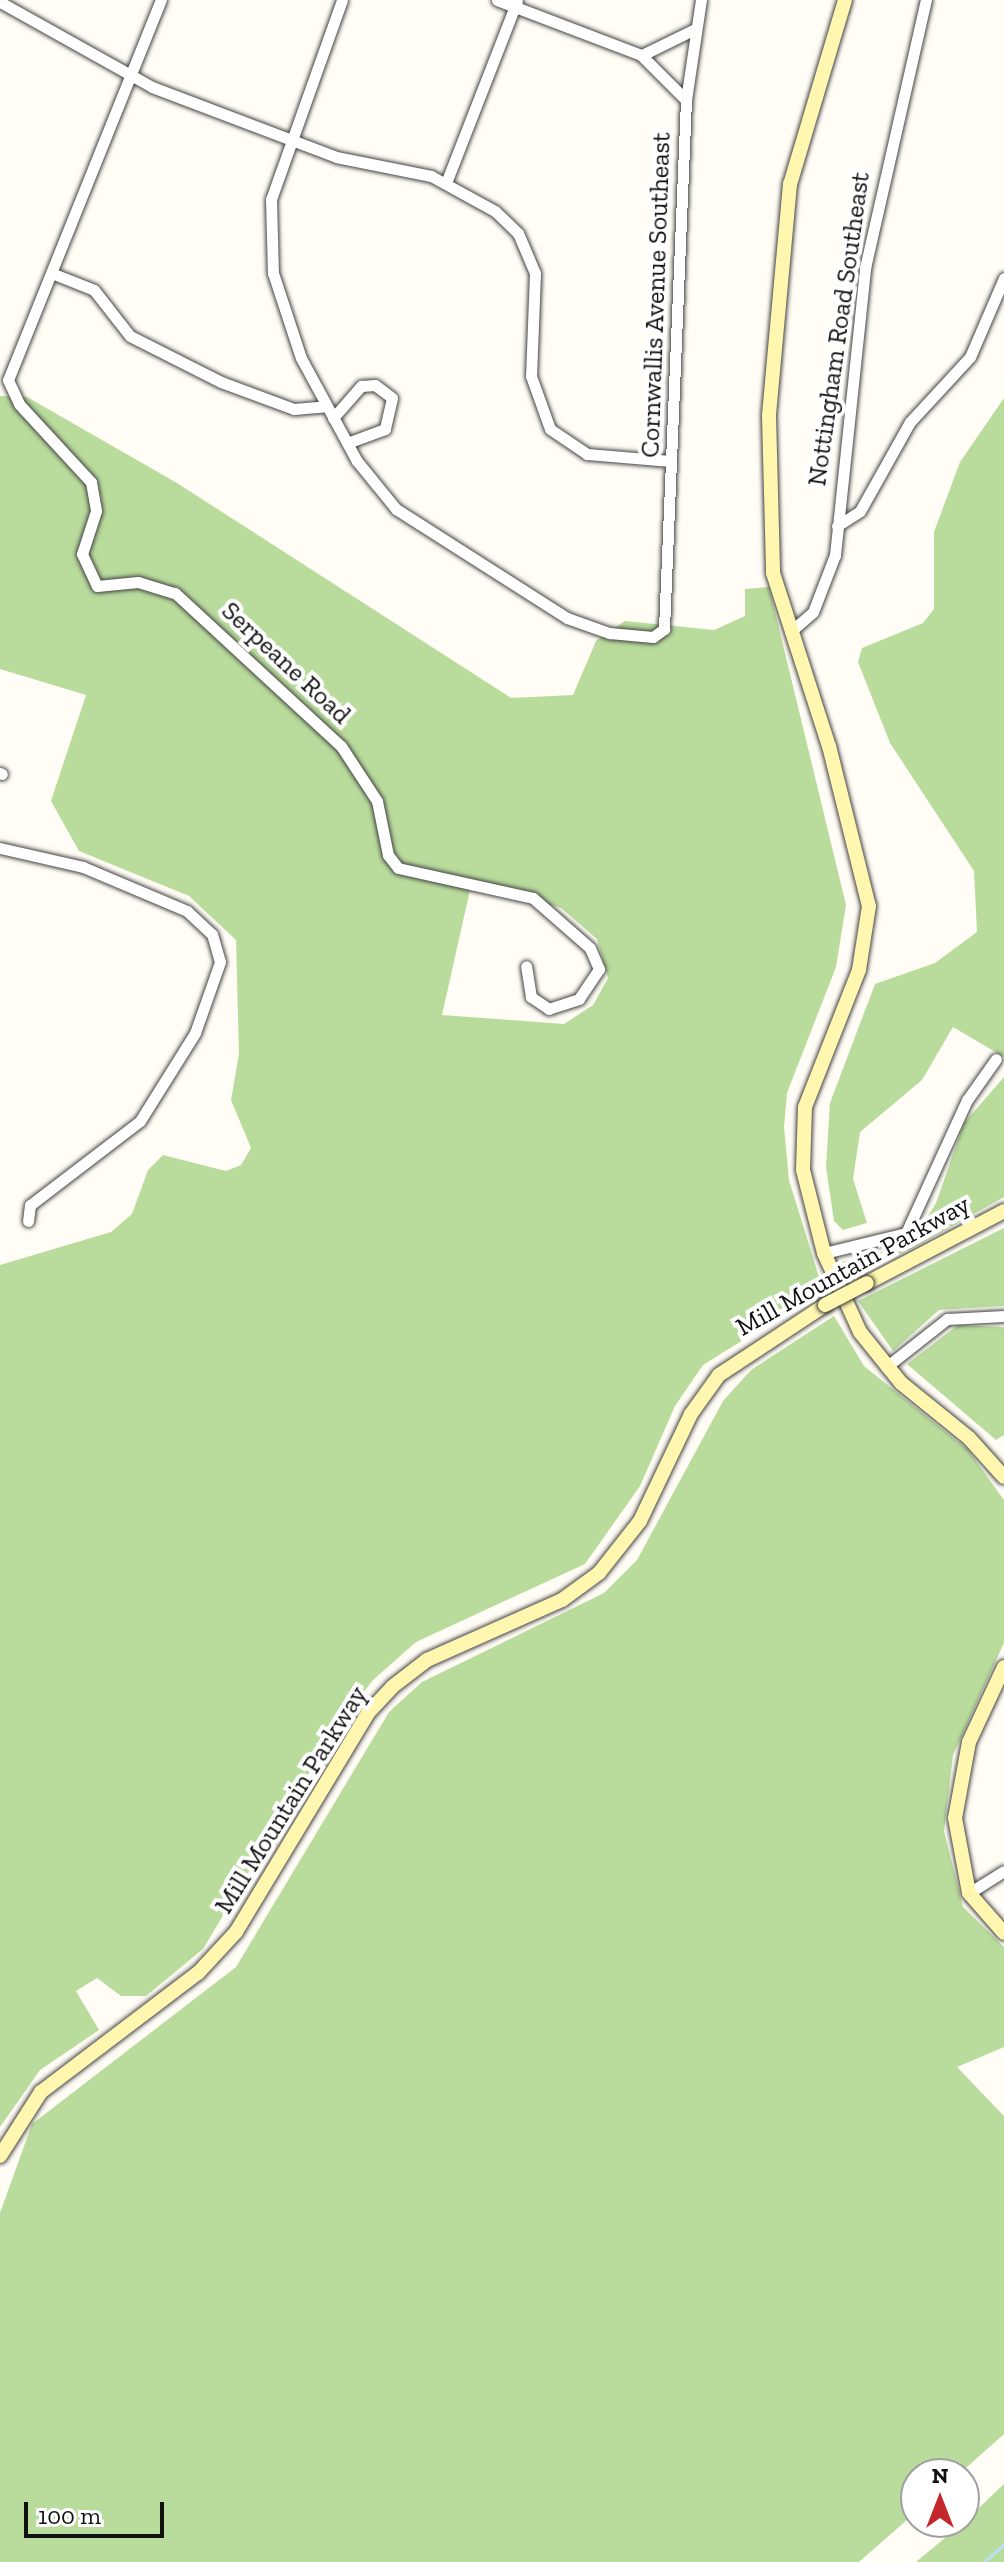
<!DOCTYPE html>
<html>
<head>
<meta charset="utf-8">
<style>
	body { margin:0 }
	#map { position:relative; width:1004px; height:2562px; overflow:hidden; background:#fffdf5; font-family:"Zilla Slab",serif }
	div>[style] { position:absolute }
	.forest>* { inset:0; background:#b9dc9c }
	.stream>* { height:3px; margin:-1.5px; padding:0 1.5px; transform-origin:1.5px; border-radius:1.5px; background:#b9e0f7 }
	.roads { filter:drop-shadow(0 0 2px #444) drop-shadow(0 0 2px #444) }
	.street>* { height:11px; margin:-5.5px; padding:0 5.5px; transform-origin:5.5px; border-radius:5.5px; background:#fff }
	.secondary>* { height:14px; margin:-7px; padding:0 7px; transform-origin:7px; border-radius:7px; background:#fff6b0 }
	.bridges { filter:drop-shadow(0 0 2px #333) drop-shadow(0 0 2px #333) }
	.secondary-bridge>* { height:14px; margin:-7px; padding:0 7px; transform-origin:7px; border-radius:7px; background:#fff6b0 }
	span { translate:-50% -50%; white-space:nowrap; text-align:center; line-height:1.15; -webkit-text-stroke:8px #fff; paint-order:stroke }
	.street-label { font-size:26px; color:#111 }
	.north { position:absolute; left:900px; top:2458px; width:80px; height:80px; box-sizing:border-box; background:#fff; border:2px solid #a0a0a0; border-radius:50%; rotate:0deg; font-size:22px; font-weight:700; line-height:32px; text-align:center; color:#111 }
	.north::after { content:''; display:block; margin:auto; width:28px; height:36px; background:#c4262e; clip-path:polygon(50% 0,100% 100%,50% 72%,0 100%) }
	.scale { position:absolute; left:24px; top:2502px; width:140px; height:36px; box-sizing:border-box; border:4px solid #111; border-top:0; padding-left:10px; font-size:24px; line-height:28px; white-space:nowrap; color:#111; -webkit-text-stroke:6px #fff; paint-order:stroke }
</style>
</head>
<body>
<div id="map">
	<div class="forest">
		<i style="clip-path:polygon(evenodd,0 396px,27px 397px,177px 483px,511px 698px,573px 695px,596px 641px,625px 621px,714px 630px,745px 616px,745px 589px,769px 587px,846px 905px,836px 967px,787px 1093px,784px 1127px,789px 1180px,823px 1290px,703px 1365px,675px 1406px,640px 1486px,585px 1564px,416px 1642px,373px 1680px,336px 1728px,203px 1949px,146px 1996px,121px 1996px,97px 1978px,76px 1991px,99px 2030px,40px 2070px,0 2127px,0 1265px,111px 1232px,132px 1214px,148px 1170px,163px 1155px,226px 1171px,241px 1165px,251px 1148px,231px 1100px,239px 1054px,236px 940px,189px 896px,79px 851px,51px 801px,86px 695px,0 669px,0 396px,472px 881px,561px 908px,597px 939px,608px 978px,593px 1005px,564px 1024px,442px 1015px,472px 881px)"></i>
		<i style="clip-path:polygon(1004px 398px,1004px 1057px,953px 1027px,922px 1080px,860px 1132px,853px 1179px,867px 1223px,843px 1230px,834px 1221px,826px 1167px,830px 1103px,875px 984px,935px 963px,977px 932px,974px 871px,890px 743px,858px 662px,862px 648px,923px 623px,934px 609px,934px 532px,960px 462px)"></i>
		<i style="clip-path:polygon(1004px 1077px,1004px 1197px,911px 1249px,849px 1275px,842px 1262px,910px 1245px,936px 1203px,964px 1123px)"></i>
		<i style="clip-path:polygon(1004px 1228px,1004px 1306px,939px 1310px,893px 1351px,858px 1301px)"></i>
		<i style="clip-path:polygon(834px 1316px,864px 1366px,968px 1450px,1004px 1500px,1004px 1643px,953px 1755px,944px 1831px,963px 1907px,1004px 1947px,1004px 2047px,957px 2067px,1004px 2116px,1004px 2434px,959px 2474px,916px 2474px,916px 2512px,859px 2562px,0 2562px,0 2213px,32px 2124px,236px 1967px,389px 1712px,422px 1682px,604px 1593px,637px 1560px,723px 1401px,751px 1370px)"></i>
		<i style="clip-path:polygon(958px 1325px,1004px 1327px,1004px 1435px,996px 1440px,907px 1364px)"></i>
		<i style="clip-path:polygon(1004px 2484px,1004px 2562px,916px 2562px,964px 2522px)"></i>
	</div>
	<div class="stream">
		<i style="left:984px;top:2562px;width:27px;rotate:-42deg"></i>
	</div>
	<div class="roads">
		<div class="street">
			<i style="left:342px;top:0;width:211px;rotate:109.6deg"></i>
			<i style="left:271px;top:199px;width:74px;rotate:88.5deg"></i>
			<i style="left:273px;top:273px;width:89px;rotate:71.8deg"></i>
			<i style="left:301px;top:358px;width:117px;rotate:61.5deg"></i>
			<i style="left:357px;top:461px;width:62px;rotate:50.9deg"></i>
			<i style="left:396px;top:509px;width:203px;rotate:32.5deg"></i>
			<i style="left:567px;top:618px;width:45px;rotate:19.7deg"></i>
			<i style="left:609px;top:633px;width:44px;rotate:5.2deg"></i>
			<i style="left:653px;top:637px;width:14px;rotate:-36deg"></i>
			<i style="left:664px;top:629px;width:529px;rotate:-87.62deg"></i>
			<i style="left:686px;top:100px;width:101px;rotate:-81.5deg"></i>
			<i style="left:497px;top:0;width:154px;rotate:20.9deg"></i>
			<i style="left:641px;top:55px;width:64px;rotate:45deg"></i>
			<i style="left:0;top:2px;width:174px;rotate:29.2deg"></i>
			<i style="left:152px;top:87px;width:197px;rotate:20.8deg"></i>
			<i style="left:336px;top:157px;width:97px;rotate:11.3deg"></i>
			<i style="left:431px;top:176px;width:73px;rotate:28.7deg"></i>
			<i style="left:495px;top:211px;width:32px;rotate:44deg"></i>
			<i style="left:518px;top:233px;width:43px;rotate:67deg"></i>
			<i style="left:535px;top:273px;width:103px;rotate:92.2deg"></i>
			<i style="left:531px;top:376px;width:56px;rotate:70.3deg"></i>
			<i style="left:550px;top:429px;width:45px;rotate:34deg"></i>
			<i style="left:587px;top:454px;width:84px;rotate:4.8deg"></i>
			<i style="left:642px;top:55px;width:57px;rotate:-26.1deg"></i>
			<i style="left:446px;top:183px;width:195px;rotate:-68.7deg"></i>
			<i style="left:54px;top:274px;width:43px;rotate:21.8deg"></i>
			<i style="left:94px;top:290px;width:58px;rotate:52deg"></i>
			<i style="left:130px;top:336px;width:102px;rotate:26.8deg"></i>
			<i style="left:221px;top:382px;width:78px;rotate:20.3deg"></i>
			<i style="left:294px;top:409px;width:32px;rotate:-5deg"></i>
			<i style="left:8px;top:380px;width:26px;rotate:65deg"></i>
			<i style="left:19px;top:404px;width:106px;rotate:47.3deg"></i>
			<i style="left:91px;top:482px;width:29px;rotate:80deg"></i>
			<i style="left:96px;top:511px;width:45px;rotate:108deg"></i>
			<i style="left:82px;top:554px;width:35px;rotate:65deg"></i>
			<i style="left:97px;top:586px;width:41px;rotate:-5.6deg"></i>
			<i style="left:138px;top:582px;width:39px;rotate:17deg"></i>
			<i style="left:175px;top:593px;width:226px;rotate:42.7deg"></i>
			<i style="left:341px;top:746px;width:66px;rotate:56.8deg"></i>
			<i style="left:377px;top:801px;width:55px;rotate:78.5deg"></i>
			<i style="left:388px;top:855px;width:16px;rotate:52deg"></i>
			<i style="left:398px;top:868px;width:138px;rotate:12.5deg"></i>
			<i style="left:533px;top:898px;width:76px;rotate:41.3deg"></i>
			<i style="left:590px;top:948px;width:23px;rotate:67deg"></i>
			<i style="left:599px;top:969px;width:36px;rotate:124deg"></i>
			<i style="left:579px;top:999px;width:32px;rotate:162deg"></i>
			<i style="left:549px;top:1009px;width:22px;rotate:-146deg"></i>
			<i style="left:531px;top:997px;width:31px;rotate:-99deg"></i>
			<i style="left:8px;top:380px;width:410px;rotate:-68.1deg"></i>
			<i style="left:333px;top:418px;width:43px;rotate:-48.8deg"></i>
			<i style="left:361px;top:386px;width:14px;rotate:-4deg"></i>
			<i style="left:375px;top:385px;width:21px;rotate:37deg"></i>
			<i style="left:392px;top:398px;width:32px;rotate:103deg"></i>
			<i style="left:385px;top:429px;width:40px;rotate:159.8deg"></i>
			<i style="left:837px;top:526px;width:27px;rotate:-33deg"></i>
			<i style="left:860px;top:511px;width:102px;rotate:-60.7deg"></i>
			<i style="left:910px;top:422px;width:88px;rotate:-47.3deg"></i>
			<i style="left:970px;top:357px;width:86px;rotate:-66.7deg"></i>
			<i style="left:790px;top:632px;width:30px;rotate:-41deg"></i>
			<i style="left:813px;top:612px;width:61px;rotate:-68.9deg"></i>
			<i style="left:835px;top:555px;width:289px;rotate:-84deg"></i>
			<i style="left:865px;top:268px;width:275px;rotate:-77.2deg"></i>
			<i style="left:0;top:773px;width:2px;rotate:27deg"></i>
			<i style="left:0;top:848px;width:85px;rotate:12.9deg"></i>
			<i style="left:83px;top:867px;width:113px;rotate:22.9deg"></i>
			<i style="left:187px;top:911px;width:34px;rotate:43deg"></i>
			<i style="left:212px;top:934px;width:29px;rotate:74deg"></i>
			<i style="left:220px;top:962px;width:75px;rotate:109.4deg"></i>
			<i style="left:195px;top:1033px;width:104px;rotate:122deg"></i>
			<i style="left:140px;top:1121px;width:138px;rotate:142.6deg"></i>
			<i style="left:30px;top:1205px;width:16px;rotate:97deg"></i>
			<i style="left:824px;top:1253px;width:84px;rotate:-13.7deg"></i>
			<i style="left:906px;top:1233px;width:146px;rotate:-65.4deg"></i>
			<i style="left:967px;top:1100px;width:50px;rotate:-54.7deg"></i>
			<i style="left:886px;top:1367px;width:78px;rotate:-38.2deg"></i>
			<i style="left:947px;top:1319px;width:57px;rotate:-3deg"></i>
			<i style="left:969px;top:1893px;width:41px;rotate:-32.2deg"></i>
		</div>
		<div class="secondary">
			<i style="left:845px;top:0;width:192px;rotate:106.6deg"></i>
			<i style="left:790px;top:184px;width:233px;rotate:95.2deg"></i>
			<i style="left:769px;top:416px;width:157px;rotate:88.5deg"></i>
			<i style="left:773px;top:573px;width:182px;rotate:72.1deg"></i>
			<i style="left:829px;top:746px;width:165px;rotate:76deg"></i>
			<i style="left:869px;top:906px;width:65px;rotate:98.9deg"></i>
			<i style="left:859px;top:970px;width:147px;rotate:111.5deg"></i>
			<i style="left:805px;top:1107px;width:63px;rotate:91.8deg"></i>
			<i style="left:803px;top:1170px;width:86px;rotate:75.8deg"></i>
			<i style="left:824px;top:1253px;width:87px;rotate:65.5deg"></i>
			<i style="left:860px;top:1332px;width:65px;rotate:51.2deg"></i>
			<i style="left:901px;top:1383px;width:87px;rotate:39deg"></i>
			<i style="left:969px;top:1438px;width:52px;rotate:48.1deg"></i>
			<i style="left:867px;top:1283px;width:155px;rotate:-27.7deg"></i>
			<i style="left:1004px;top:1667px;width:83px;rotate:115deg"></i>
			<i style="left:969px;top:1742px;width:77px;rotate:100.4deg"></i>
			<i style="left:955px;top:1818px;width:76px;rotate:79.4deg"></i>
			<i style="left:969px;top:1893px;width:53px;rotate:48.8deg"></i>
			<i style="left:0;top:2156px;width:76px;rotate:-57.4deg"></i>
			<i style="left:41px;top:2092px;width:197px;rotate:-37.2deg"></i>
			<i style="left:198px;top:1973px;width:56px;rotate:-47.2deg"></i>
			<i style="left:236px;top:1932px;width:256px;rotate:-58.9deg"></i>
			<i style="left:368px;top:1713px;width:35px;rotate:-47deg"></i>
			<i style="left:392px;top:1687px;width:44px;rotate:-37.6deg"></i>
			<i style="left:427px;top:1660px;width:148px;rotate:-24deg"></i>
			<i style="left:562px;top:1600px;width:46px;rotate:-36.1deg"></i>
			<i style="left:599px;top:1573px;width:66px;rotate:-51.7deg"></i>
			<i style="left:640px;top:1521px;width:119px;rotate:-64.5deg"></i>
			<i style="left:691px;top:1414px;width:48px;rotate:-54.3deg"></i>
			<i style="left:719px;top:1375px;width:127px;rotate:-33.4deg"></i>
		</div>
	</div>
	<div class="bridges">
		<div class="secondary-bridge">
			<i style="left:825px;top:1305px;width:47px;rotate:-27.6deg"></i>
		</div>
	</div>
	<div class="street-label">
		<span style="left:656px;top:295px;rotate:-88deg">Cornwallis Avenue Southeast</span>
		<span style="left:839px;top:329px;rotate:-82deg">Nottingham Road Southeast</span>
		<span style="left:286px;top:663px;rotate:43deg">Serpeane Road</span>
		<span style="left:853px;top:1266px;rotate:-29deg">Mill Mountain Parkway</span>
		<span style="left:291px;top:1800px;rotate:-58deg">Mill Mountain Parkway</span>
	</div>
	<div class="north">N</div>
	<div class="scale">100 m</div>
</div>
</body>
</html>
